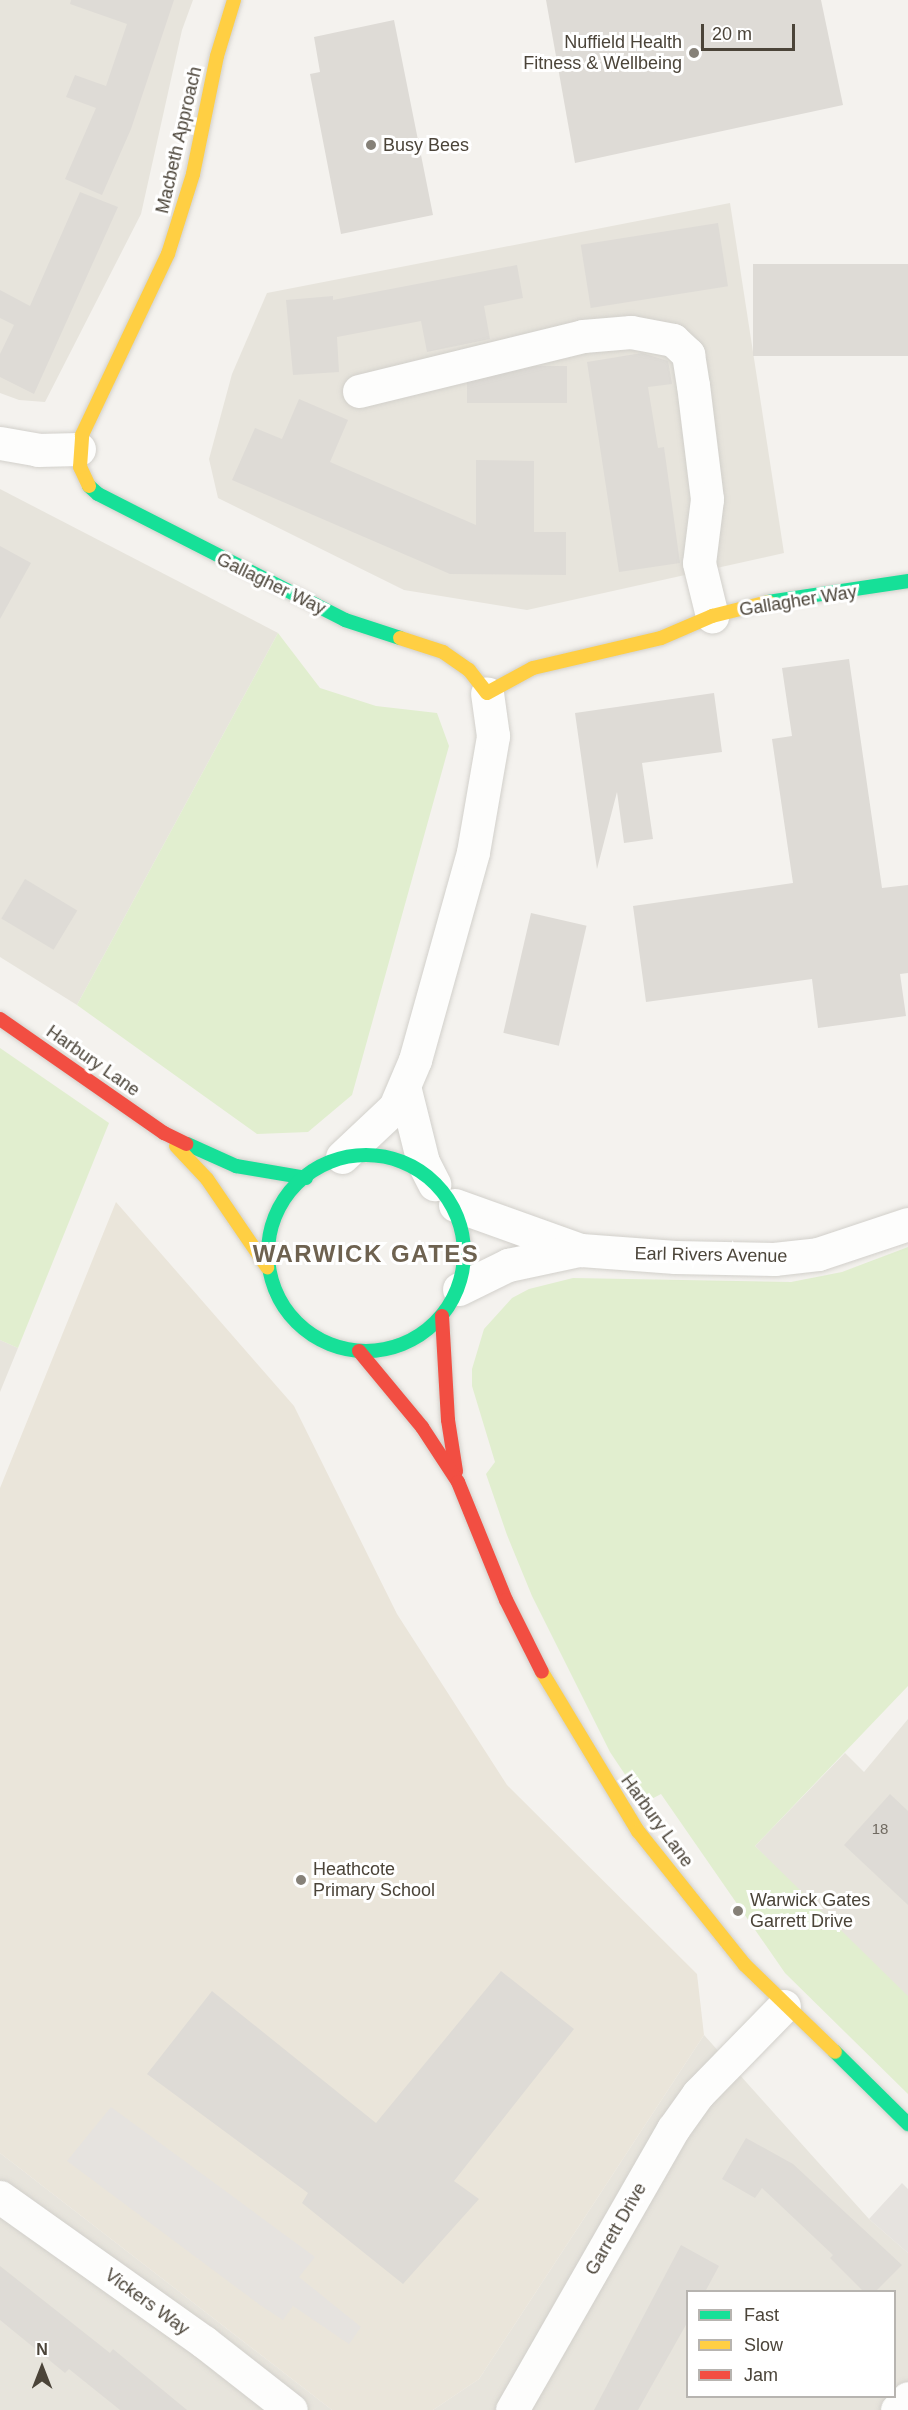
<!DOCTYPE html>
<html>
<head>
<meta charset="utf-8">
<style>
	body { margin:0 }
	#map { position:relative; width:908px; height:2410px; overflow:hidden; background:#f4f2ee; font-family:Helvetica,sans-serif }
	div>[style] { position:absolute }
	.residential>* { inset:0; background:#e7e4dc }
	.education>* { inset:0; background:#eae5da }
	.green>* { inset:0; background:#e1eecf }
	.parking>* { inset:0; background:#e6e3df }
	.building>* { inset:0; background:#dedbd6; transform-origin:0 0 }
	.roads { filter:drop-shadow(0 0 2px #d2d0cb) drop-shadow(0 0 2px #d2d0cb) }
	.street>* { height:33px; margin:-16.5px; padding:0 16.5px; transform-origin:16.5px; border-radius:16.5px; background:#fdfdfc }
	.fast>* { height:14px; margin:-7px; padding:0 7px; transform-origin:7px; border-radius:7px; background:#16e098 }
	.fast>.ring { margin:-7px; padding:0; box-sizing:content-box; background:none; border:14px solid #16e098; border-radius:50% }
	.slow>* { height:14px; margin:-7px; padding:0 7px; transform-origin:7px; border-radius:7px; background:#ffcf43 }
	.jam>* { height:14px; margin:-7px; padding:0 7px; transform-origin:7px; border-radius:7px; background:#f24e42 }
	.dots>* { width:16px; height:16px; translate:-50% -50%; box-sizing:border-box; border:3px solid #fff; border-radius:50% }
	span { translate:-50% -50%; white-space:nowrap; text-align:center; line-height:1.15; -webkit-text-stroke:6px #fff; paint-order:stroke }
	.number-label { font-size:15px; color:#706a61 }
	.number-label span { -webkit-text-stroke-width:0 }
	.poi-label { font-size:18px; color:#4b4439 }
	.right { translate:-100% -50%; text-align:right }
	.left { translate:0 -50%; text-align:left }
	.street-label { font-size:18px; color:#4b4439 }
	.district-label { font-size:24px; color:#6e6250; font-weight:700; letter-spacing:1.5px }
	.legend { position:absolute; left:686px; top:2290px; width:210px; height:108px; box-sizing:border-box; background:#fff; border:2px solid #b7b4b0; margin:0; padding:8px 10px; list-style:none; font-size:18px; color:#4b4439 }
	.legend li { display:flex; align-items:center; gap:12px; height:30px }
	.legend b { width:30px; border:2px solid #b7b4b0 }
	.north { position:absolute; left:12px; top:2338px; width:60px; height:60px; -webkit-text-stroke:4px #fff; paint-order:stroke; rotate:0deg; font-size:16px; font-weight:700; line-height:24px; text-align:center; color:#4b4439 }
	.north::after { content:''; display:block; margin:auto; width:21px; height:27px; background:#4b4439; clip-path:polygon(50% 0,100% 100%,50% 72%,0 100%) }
	.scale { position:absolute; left:701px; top:24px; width:94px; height:27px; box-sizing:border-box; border:3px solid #4b4439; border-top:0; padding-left:8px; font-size:18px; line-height:21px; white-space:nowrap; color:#4b4439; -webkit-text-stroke:4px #fff; paint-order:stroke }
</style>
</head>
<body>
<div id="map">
	<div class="residential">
		<i style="clip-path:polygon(0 0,193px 0,182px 30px,141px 214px,45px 402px,19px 400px,0 393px)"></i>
		<i style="clip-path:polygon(730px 203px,784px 553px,527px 610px,404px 590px,218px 498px,209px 459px,232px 374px,267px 293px)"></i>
		<i style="clip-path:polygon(0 489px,278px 633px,77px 1005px,0 957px)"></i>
		<i style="clip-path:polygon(0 1340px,18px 1348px,0 1392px)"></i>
		<i style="clip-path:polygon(908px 1719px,908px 2007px,755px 1846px,845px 1753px,864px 1772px)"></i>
		<i style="clip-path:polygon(evenodd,704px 2035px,869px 2219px,908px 2253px,908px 2410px,433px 2410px,479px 2379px,704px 2035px,688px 2292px,894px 2292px,894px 2396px,688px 2396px,688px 2292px)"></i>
		<i style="clip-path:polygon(0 2153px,332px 2410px,0 2410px)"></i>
	</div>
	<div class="education">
		<i style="clip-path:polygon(116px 1202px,294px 1406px,397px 1614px,507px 1785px,697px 1974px,704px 2035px,479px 2379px,433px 2410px,332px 2410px,0 2153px,0 1488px)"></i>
	</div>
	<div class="green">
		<i style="clip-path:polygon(278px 633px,320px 688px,376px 706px,437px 713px,449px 746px,352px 1095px,308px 1132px,257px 1134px,77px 1005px)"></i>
		<i style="clip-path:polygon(0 1048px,109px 1123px,18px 1348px,0 1340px)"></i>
		<i style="clip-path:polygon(908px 1247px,908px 1686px,755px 1846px,908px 1996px,908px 2094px,785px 1973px,661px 1794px,644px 1803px,610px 1752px,532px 1596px,507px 1535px,486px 1474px,495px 1462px,472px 1386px,472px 1369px,484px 1329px,512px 1298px,529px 1289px,573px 1278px,791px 1282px,842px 1272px)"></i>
	</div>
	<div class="parking">
		<i style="clip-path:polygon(111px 2107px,315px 2257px,299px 2277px,361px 2327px,349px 2344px,293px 2306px,283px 2320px,260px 2305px,67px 2161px)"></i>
		<i style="clip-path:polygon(902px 2183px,908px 2189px,908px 2253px,869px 2219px)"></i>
	</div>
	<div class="building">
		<i style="clip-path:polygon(71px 0,174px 0,131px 129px,102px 195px,65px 179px,96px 108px,66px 97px,75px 75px,106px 86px,127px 24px,70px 4px)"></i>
		<i style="clip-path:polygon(546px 0,821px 0,843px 105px,575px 163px)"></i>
		<i style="clip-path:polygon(394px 20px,433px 215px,341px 234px,310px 74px,320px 72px,314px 37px)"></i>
		<i style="clip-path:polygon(80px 192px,118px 207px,34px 394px,0 377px,0 354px,14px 325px,0 318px,0 290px,30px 306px)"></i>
		<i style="left:718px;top:223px;width:64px;height:139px;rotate:81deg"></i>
		<i style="left:908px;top:264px;width:92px;height:155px;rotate:90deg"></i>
		<i style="clip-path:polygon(517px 265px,523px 298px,484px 306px,490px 339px,427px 352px,421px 321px,337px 337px,339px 372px,293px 375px,286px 300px,333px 296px,333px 300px)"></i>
		<i style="clip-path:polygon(642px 353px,668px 361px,672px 384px,648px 387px,658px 448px,664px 447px,680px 563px,619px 572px,587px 362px)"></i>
		<i style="left:567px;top:366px;width:37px;height:100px;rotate:90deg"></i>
		<i style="clip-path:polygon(299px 399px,348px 420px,330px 462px,476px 525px,476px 460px,534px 461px,534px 532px,566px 532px,566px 575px,450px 574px,232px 480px,255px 428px,282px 439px)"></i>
		<i style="clip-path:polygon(0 546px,31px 563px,0 619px)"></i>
		<i style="clip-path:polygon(849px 659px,882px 888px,908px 885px,908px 973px,900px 974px,906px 1016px,818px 1028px,812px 979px,646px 1002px,633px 906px,793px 883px,772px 739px,792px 736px,782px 668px)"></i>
		<i style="clip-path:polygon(714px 693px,722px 752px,642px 763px,653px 839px,624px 843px,617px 792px,597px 869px,575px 713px)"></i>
		<i style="left:25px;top:879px;width:61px;height:46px;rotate:31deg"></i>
		<i style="left:531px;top:913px;width:57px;height:123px;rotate:13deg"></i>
		<i style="clip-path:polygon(890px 1794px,908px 1811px,908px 1905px,844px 1845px)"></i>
		<i style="clip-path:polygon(501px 1971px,574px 2029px,454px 2181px,479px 2199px,403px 2284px,302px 2203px,308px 2193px,147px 2074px,212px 1991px,376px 2123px)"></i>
		<i style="clip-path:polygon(746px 2138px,793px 2164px,902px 2265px,875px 2292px,864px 2292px,830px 2258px,833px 2255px,762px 2188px,755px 2198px,722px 2179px)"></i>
		<i style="clip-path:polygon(681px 2245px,719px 2266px,705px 2292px,687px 2292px,687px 2323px,638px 2410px,594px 2410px)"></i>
		<i style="clip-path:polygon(0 2266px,110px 2353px,113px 2349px,187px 2410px,120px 2410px,69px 2369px,65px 2373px,0 2320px)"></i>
	</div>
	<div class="roads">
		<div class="street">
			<i style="left:359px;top:391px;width:231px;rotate:-13.8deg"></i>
			<i style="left:583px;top:336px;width:48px;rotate:-4.8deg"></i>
			<i style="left:631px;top:332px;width:43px;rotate:10.8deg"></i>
			<i style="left:673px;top:340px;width:21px;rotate:43deg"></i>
			<i style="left:688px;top:354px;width:31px;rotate:81deg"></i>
			<i style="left:693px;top:385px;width:115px;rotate:83deg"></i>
			<i style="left:707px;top:499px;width:64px;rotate:97.1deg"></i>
			<i style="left:699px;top:563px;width:55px;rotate:76.2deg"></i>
			<i style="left:0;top:443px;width:39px;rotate:10deg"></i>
			<i style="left:38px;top:450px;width:41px;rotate:-1.4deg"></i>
			<i style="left:405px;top:1090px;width:74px;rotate:76deg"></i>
			<i style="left:423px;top:1162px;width:25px;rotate:63deg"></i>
			<i style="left:342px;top:1157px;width:73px;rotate:-43.3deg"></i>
			<i style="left:395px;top:1107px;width:51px;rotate:-66.9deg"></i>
			<i style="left:415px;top:1060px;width:216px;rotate:-74.4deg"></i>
			<i style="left:473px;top:852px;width:118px;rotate:-80.2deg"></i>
			<i style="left:493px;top:736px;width:43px;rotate:-97.9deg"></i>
			<i style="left:455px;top:1205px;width:134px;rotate:19.7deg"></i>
			<i style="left:581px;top:1250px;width:94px;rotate:4.3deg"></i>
			<i style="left:675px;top:1257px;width:99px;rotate:1.2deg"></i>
			<i style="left:774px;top:1259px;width:44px;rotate:-6.5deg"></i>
			<i style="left:818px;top:1254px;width:95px;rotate:-18.4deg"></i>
			<i style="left:459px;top:1289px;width:55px;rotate:-26.1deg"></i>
			<i style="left:508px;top:1265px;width:73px;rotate:-11.9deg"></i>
			<i style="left:0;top:2197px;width:250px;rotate:35.4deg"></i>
			<i style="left:204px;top:2342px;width:110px;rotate:38deg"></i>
			<i style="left:512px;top:2410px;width:324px;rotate:-60.2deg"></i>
			<i style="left:673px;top:2129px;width:43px;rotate:-54.5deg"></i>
			<i style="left:698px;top:2094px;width:123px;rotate:-45.7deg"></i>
			<i style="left:897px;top:2410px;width:16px;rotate:-47deg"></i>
		</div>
		<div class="fast">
			<i style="left:89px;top:486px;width:12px;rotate:42deg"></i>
			<i style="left:98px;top:494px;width:277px;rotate:27deg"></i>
			<i style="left:345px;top:620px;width:58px;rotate:18.1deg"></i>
			<i style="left:768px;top:602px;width:142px;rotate:-8.5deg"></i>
			<i style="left:187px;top:1144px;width:54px;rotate:24.2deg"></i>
			<i style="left:236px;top:1166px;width:71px;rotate:9.7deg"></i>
			<i class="ring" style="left:268px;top:1155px;width:182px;height:182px"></i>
			<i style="left:835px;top:2052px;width:103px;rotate:44.6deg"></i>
		</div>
		<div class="slow">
			<i style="left:89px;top:486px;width:21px;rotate:-115deg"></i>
			<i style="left:80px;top:467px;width:32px;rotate:-86deg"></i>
			<i style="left:82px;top:435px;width:200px;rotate:-64.6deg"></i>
			<i style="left:168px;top:254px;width:84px;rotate:-72.6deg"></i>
			<i style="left:193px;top:174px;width:120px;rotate:-78.5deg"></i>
			<i style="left:217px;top:56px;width:59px;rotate:-73.1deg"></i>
			<i style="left:400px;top:638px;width:45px;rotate:18deg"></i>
			<i style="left:443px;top:652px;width:32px;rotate:35deg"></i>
			<i style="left:469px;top:670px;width:29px;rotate:52deg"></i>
			<i style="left:487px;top:693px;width:52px;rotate:-28.5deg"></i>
			<i style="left:533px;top:668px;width:131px;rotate:-13.2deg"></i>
			<i style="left:661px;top:638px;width:56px;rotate:-23.3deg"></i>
			<i style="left:712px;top:616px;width:58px;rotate:-14deg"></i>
			<i style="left:176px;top:1146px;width:45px;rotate:46.8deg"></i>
			<i style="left:207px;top:1179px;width:107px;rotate:55.7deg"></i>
			<i style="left:542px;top:1672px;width:186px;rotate:58.9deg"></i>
			<i style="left:638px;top:1831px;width:171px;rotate:51.4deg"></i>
			<i style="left:745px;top:1965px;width:125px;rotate:44deg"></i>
		</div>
		<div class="jam">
			<i style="left:0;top:1019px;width:200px;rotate:34.8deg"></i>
			<i style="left:164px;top:1133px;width:25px;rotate:26deg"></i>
			<i style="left:442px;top:1316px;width:104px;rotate:86.7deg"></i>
			<i style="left:448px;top:1420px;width:52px;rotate:81.1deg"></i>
			<i style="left:359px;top:1351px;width:99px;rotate:50.3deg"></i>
			<i style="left:422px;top:1427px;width:66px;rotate:56.8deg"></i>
			<i style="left:458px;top:1482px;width:127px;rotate:67.9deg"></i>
			<i style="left:506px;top:1600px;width:80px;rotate:63.4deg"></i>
		</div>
	</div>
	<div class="dots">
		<i style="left:694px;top:53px;background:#868178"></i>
		<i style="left:371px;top:145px;background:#868178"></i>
		<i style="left:301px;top:1880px;background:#868178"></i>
		<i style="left:738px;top:1911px;background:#868178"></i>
	</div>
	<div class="number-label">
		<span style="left:880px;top:1829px">18</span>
	</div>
	<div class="poi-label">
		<span class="right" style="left:682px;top:53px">Nuffield Health<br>Fitness &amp; Wellbeing</span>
		<span class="left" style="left:383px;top:145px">Busy Bees</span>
		<span class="left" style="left:313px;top:1880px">Heathcote<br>Primary School</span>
		<span class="left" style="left:750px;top:1911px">Warwick Gates<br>Garrett Drive</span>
	</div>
	<div class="street-label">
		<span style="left:179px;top:140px;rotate:-77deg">Macbeth Approach</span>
		<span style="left:271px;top:584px;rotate:26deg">Gallagher Way</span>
		<span style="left:798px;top:601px;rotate:-9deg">Gallagher Way</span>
		<span style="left:93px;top:1061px;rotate:35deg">Harbury Lane</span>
		<span style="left:711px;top:1255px;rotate:1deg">Earl Rivers Avenue</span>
		<span style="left:657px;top:1821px;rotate:54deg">Harbury Lane</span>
		<span style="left:616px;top:2229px;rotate:-60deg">Garrett Drive</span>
		<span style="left:147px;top:2302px;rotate:36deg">Vickers Way</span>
	</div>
	<div class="district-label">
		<span style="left:366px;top:1254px">WARWICK GATES</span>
	</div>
	<ul class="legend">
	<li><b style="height:8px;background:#16e098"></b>Fast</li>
	<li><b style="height:8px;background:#ffcf43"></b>Slow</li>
	<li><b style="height:8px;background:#f24e42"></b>Jam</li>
	</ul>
	<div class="north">N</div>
	<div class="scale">20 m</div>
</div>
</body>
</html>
